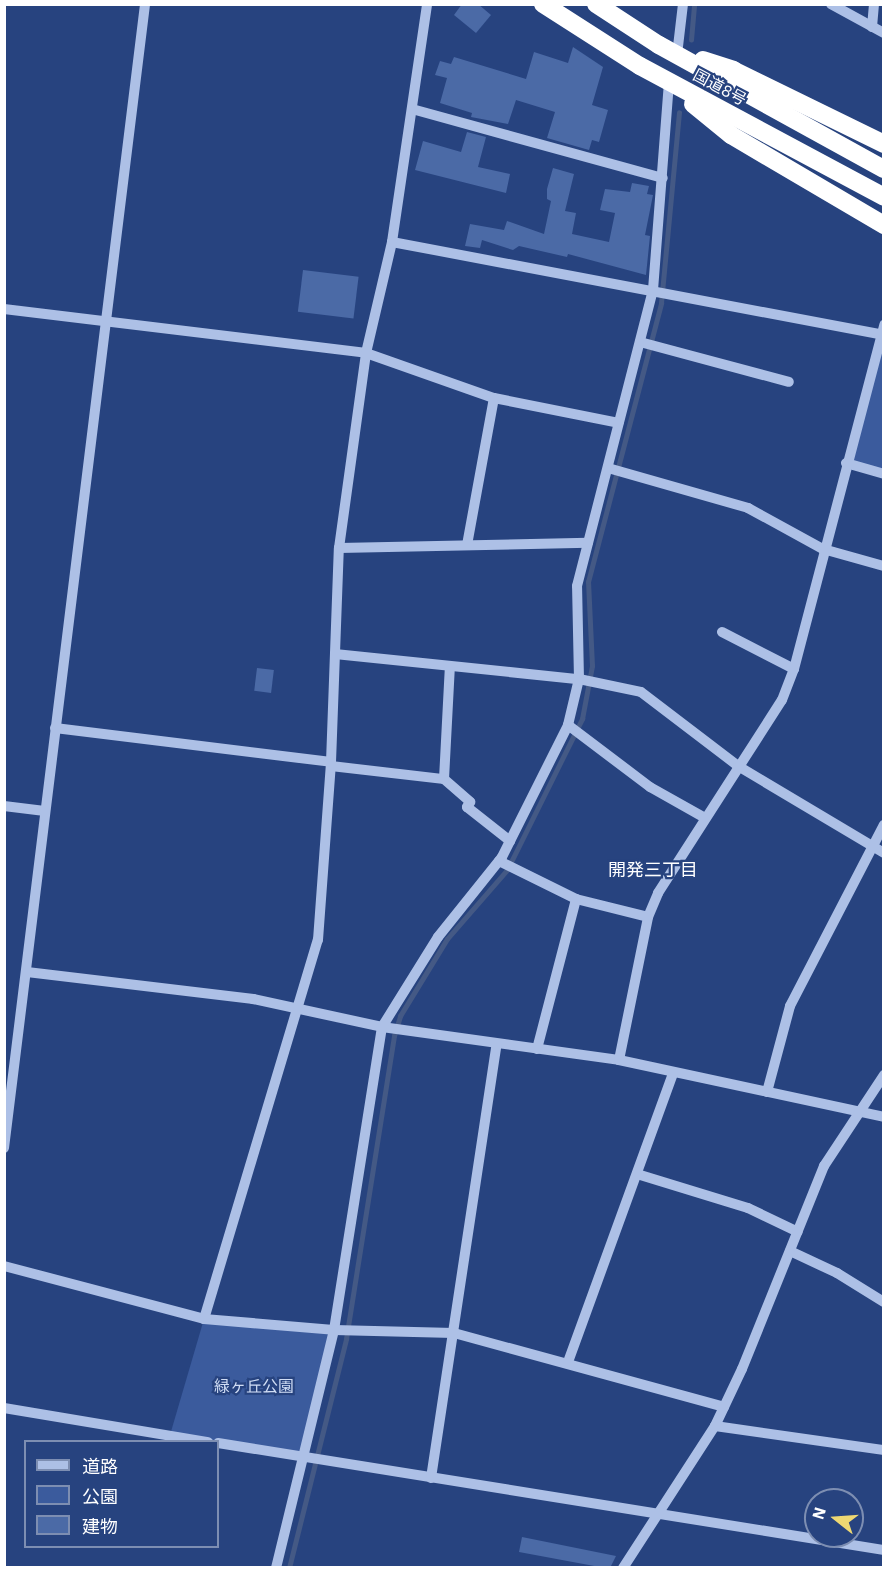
<!DOCTYPE html>
<html>
<head>
<meta charset="utf-8">
<style>
  body { margin:0 }
  #map { position:relative; width:888px; height:1572px; overflow:hidden; background:#27437f; font-family:"IBM Plex Sans","Noto Sans JP",sans-serif }
  div>[style] { position:absolute }
  .green>* { inset:0; background:#3b5b9d }
  .stream>* { height:4.5px; margin:-2.25px; padding:0 2.25px; transform-origin:2.25px; border-radius:2.25px; background:#445985 }
  .building>* { inset:0; background:#4b6aa6; transform-origin:0 0 }
  .minor>* { height:10px; margin:-5px; padding:0 5px; transform-origin:5px; border-radius:5px; background:#adc0e6 }
  .highway>* { height:18px; margin:-9px; padding:0 9px; transform-origin:9px; border-radius:9px; background:#fff }
  span { translate:-50% -50%; white-space:nowrap; text-align:center; line-height:1.15; -webkit-text-stroke:4.5px #27437f; paint-order:stroke }
  .street-label { font-size:16px; color:#fff }
  .park-label { font-size:16px; color:#d0ddf5 }
  .neighbourhood-label { font-size:18px; color:#fff }
  .frame { position:absolute; inset:0; border:6px solid #fff; pointer-events:none }
  .legend { position:absolute; left:24px; top:1440px; width:195px; height:108px; box-sizing:border-box; background:#27437f; border:2px solid #7d8eb2; margin:0; padding:8px 10px; list-style:none; font-size:18px; color:#fff }
  .legend li { display:flex; align-items:center; gap:12px; height:30px }
  .legend b { width:30px; border:2px solid #7d8eb2 }
  .north { position:absolute; left:804px; top:1488px; width:60px; height:60px; box-sizing:border-box; background:#27437f; border:2px solid #7d8eb2; border-radius:50%; rotate:287deg; font-size:16px; font-weight:700; line-height:24px; text-align:center; color:#fff }
  .north::after { content:''; display:block; margin:auto; width:21px; height:27px; background:#eed873; clip-path:polygon(50% 0,100% 100%,50% 72%,0 100%) }
</style>
</head>
<body>
<div id="map">
  <div class="green">
    <i style="clip-path:polygon(884px 341px,883px 471px,847px 460px)"></i>
    <i style="clip-path:polygon(204px 1319px,334px 1330px,303px 1457px,170px 1435px)"></i>
  </div>
  <div class="stream">
    <i style="left:691px;top:40px;width:36px;rotate:-85deg"></i>
    <i style="left:289px;top:1568px;width:236px;rotate:-76deg"></i>
    <i style="left:346px;top:1339px;width:307px;rotate:-81deg"></i>
    <i style="left:394px;top:1036px;width:21px;rotate:-73deg"></i>
    <i style="left:400px;top:1016px;width:90px;rotate:-58.6deg"></i>
    <i style="left:447px;top:939px;width:91px;rotate:-49deg"></i>
    <i style="left:507px;top:870px;width:169px;rotate:-63.6deg"></i>
    <i style="left:582px;top:719px;width:54px;rotate:-79.3deg"></i>
    <i style="left:592px;top:666px;width:84px;rotate:-92.7deg"></i>
    <i style="left:588px;top:582px;width:288px;rotate:-75.3deg"></i>
    <i style="left:661px;top:303px;width:191px;rotate:-84.6deg"></i>
  </div>
  <div class="building">
    <i style="clip-path:polygon(462px 4px,478px 4px,491px 15px,476px 33px,454px 15px)"></i>
    <i style="clip-path:polygon(573px 47px,603px 67px,592px 105px,608px 110px,599px 142px,592px 140px,589px 150px,547px 138px,555px 112px,516px 100px,508px 124px,471px 117px,472px 113px,440px 103px,447px 78px,435px 75px,440px 61px,451px 64px,454px 57px,526px 79px,534px 52px,568px 63px)"></i>
    <i style="clip-path:polygon(467px 132px,486px 137px,478px 167px,510px 174px,506px 193px,415px 170px,423px 141px,461px 152px)"></i>
    <i style="clip-path:polygon(553px 168px,574px 174px,565px 211px,576px 213px,572px 234px,609px 242px,615px 213px,600px 210px,605px 189px,630px 192px,632px 183px,649px 186px,647px 194px,653px 195px,645px 235px,650px 236px,646px 275px,568px 254px,567px 257px,519px 246px,513px 250px,482px 240px,480px 248px,465px 246px,470px 224px,504px 230px,507px 221px,544px 234px,551px 201px,547px 199px,547px 189px)"></i>
    <i style="left:303px;top:270px;width:56px;height:42px;rotate:7deg"></i>
    <i style="left:257px;top:668px;width:17px;height:23px;rotate:7deg"></i>
    <i style="clip-path:polygon(522px 1537px,616px 1556px,610px 1568px,605px 1568px,519px 1552px)"></i>
  </div>
  <div class="minor">
    <i style="left:831px;top:4px;width:60px;rotate:28.7deg"></i>
    <i style="left:872px;top:27px;width:23px;rotate:-85deg"></i>
    <i style="left:677px;top:55px;width:51px;rotate:-83.3deg"></i>
    <i style="left:412px;top:109px;width:260px;rotate:15.4deg"></i>
    <i style="left:392px;top:242px;width:501px;rotate:10.7deg"></i>
    <i style="left:4px;top:309px;width:365px;rotate:6.9deg"></i>
    <i style="left:366px;top:353px;width:136px;rotate:19.4deg"></i>
    <i style="left:494px;top:398px;width:127px;rotate:11.3deg"></i>
    <i style="left:640px;top:342px;width:154px;rotate:15deg"></i>
    <i style="left:846px;top:463px;width:40px;rotate:16deg"></i>
    <i style="left:608px;top:468px;width:146px;rotate:15.9deg"></i>
    <i style="left:748px;top:508px;width:85px;rotate:28.7deg"></i>
    <i style="left:823px;top:549px;width:63px;rotate:15.6deg"></i>
    <i style="left:467px;top:545px;width:149px;rotate:-79.6deg"></i>
    <i style="left:339px;top:548px;width:249px;rotate:-1.2deg"></i>
    <i style="left:722px;top:632px;width:81px;rotate:27.2deg"></i>
    <i style="left:335px;top:654px;width:245px;rotate:5.9deg"></i>
    <i style="left:579px;top:679px;width:63px;rotate:11.8deg"></i>
    <i style="left:641px;top:692px;width:122px;rotate:37.3deg"></i>
    <i style="left:738px;top:766px;width:170px;rotate:30.8deg"></i>
    <i style="left:568px;top:725px;width:103px;rotate:37.1deg"></i>
    <i style="left:650px;top:787px;width:63px;rotate:29.4deg"></i>
    <i style="left:55px;top:728px;width:278px;rotate:7deg"></i>
    <i style="left:331px;top:766px;width:114px;rotate:6.6deg"></i>
    <i style="left:444px;top:779px;width:35px;rotate:41deg"></i>
    <i style="left:470px;top:802px;width:6px;rotate:121deg"></i>
    <i style="left:467px;top:807px;width:55px;rotate:38.3deg"></i>
    <i style="left:444px;top:779px;width:113px;rotate:-87deg"></i>
    <i style="left:4px;top:806px;width:41px;rotate:7deg"></i>
    <i style="left:499px;top:861px;width:86px;rotate:26.3deg"></i>
    <i style="left:576px;top:899px;width:74px;rotate:14deg"></i>
    <i style="left:27px;top:972px;width:228px;rotate:6.8deg"></i>
    <i style="left:253px;top:999px;width:132px;rotate:12.2deg"></i>
    <i style="left:382px;top:1027px;width:239px;rotate:7.9deg"></i>
    <i style="left:619px;top:1060px;width:271px;rotate:12.1deg"></i>
    <i style="left:537px;top:1049px;width:155px;rotate:-75.4deg"></i>
    <i style="left:619px;top:1060px;width:146px;rotate:-78.5deg"></i>
    <i style="left:648px;top:917px;width:26px;rotate:-67deg"></i>
    <i style="left:658px;top:893px;width:229px;rotate:-57.3deg"></i>
    <i style="left:782px;top:700px;width:33px;rotate:-69deg"></i>
    <i style="left:794px;top:669px;width:356px;rotate:-75.3deg"></i>
    <i style="left:767px;top:1092px;width:89px;rotate:-75deg"></i>
    <i style="left:790px;top:1006px;width:204px;rotate:-62.6deg"></i>
    <i style="left:4px;top:1148px;width:1153px;rotate:-82.97deg"></i>
    <i style="left:637px;top:1174px;width:116px;rotate:17deg"></i>
    <i style="left:748px;top:1208px;width:55px;rotate:25.6deg"></i>
    <i style="left:790px;top:1251px;width:52px;rotate:25.1deg"></i>
    <i style="left:837px;top:1273px;width:55px;rotate:31.7deg"></i>
    <i style="left:4px;top:1266px;width:207px;rotate:14.8deg"></i>
    <i style="left:204px;top:1319px;width:130px;rotate:4.8deg"></i>
    <i style="left:334px;top:1330px;width:120px;rotate:1.4deg"></i>
    <i style="left:454px;top:1333px;width:280px;rotate:15.3deg"></i>
    <i style="left:204px;top:1319px;width:396px;rotate:-73.3deg"></i>
    <i style="left:318px;top:940px;width:178px;rotate:-85.8deg"></i>
    <i style="left:331px;top:762px;width:214px;rotate:-87.9deg"></i>
    <i style="left:339px;top:548px;width:197px;rotate:-82.1deg"></i>
    <i style="left:366px;top:353px;width:114px;rotate:-76.8deg"></i>
    <i style="left:392px;top:242px;width:241px;rotate:-81.6deg"></i>
    <i style="left:568px;top:1362px;width:307px;rotate:-70deg"></i>
    <i style="left:4px;top:1408px;width:207px;rotate:9.5deg"></i>
    <i style="left:715px;top:1426px;width:171px;rotate:8.1deg"></i>
    <i style="left:218px;top:1443px;width:675px;rotate:9.13deg"></i>
    <i style="left:431px;top:1478px;width:439px;rotate:-81.4deg"></i>
    <i style="left:276px;top:1568px;width:245px;rotate:-76.3deg"></i>
    <i style="left:334px;top:1330px;width:307px;rotate:-81deg"></i>
    <i style="left:382px;top:1027px;width:106px;rotate:-58.1deg"></i>
    <i style="left:438px;top:937px;width:102px;rotate:-51.3deg"></i>
    <i style="left:502px;top:857px;width:148px;rotate:-63.4deg"></i>
    <i style="left:568px;top:725px;width:47px;rotate:-76.6deg"></i>
    <i style="left:579px;top:679px;width:93px;rotate:-91.2deg"></i>
    <i style="left:577px;top:586px;width:306px;rotate:-75.6deg"></i>
    <i style="left:653px;top:290px;width:209px;rotate:-85.6deg"></i>
    <i style="left:623px;top:1568px;width:169px;rotate:-57.1deg"></i>
    <i style="left:715px;top:1426px;width:63px;rotate:-64.7deg"></i>
    <i style="left:742px;top:1369px;width:219px;rotate:-68deg"></i>
    <i style="left:824px;top:1166px;width:109px;rotate:-56.6deg"></i>
  </div>
  <div class="highway">
    <i style="left:543px;top:4px;width:115px;rotate:32.6deg"></i>
    <i style="left:640px;top:66px;width:277px;rotate:28.2deg"></i>
    <i style="left:596px;top:4px;width:75px;rotate:33.1deg"></i>
    <i style="left:659px;top:45px;width:257px;rotate:28.9deg"></i>
    <i style="left:703px;top:60px;width:32px;rotate:18deg"></i>
    <i style="left:733px;top:70px;width:168px;rotate:26.1deg"></i>
    <i style="left:693px;top:104px;width:49px;rotate:39.2deg"></i>
    <i style="left:731px;top:135px;width:178px;rotate:30.5deg"></i>
  </div>
  <div class="street-label">
    <span style="left:720px;top:87px;rotate:28deg">国道8号</span>
  </div>
  <div class="park-label">
    <span style="left:254px;top:1386px">緑ヶ丘公園</span>
  </div>
  <div class="neighbourhood-label">
    <span style="left:653px;top:870px">開発三丁目</span>
  </div>
  <div class="frame"></div>
  <ul class="legend">
  <li><b style="height:8px;background:#adc0e6"></b>道路</li>
  <li><b style="height:16px;background:#3b5b9d"></b>公園</li>
  <li><b style="height:16px;background:#4b6aa6"></b>建物</li>
  </ul>
  <div class="north">N</div>
</div>
</body>
</html>
